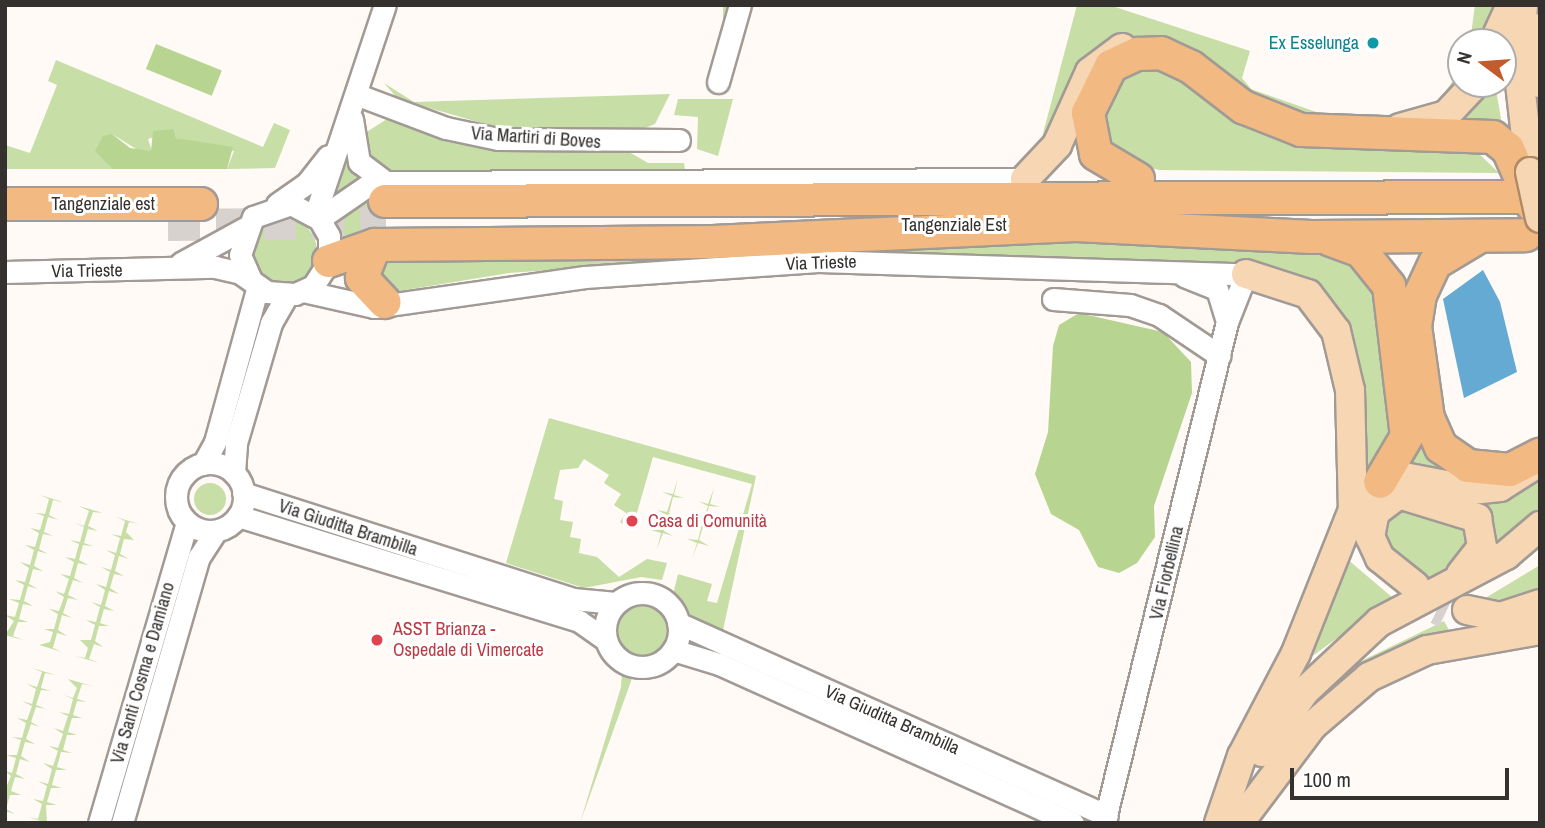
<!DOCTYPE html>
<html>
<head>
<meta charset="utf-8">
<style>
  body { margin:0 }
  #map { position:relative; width:1545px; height:828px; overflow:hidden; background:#fffaf6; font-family:"Archivo Narrow",sans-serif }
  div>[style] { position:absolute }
  .green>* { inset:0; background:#c7dea7; transform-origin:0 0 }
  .round { border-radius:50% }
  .forest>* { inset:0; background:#b8d491; transform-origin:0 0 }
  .water>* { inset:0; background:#64aad3 }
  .major-tunnel>* { height:28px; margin-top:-14px; transform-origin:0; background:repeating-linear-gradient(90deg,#d7d2ce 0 28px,transparent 0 42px) }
  .highway-tunnel>* { height:32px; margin-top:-16px; transform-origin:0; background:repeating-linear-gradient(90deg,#d7d2ce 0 32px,transparent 0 48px) }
  .roads { filter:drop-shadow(2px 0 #a29a95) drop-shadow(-2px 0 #a29a95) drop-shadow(0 2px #a29a95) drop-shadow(0 -2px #a29a95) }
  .minor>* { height:21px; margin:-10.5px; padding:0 10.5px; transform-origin:10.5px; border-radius:10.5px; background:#fff }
  .minor>.ring { margin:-10.5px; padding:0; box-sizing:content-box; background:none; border:21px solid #fff; border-radius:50% }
  .major>* { height:28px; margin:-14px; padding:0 14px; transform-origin:14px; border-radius:14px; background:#f7d6b4 }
  .highway>* { height:32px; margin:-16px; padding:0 16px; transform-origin:16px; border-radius:16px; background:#f2ba82 }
  .bridges { filter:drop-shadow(2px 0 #b08a65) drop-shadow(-2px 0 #b08a65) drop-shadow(0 2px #b08a65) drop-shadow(0 -2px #b08a65) }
  .major-bridge>* { height:28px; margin:-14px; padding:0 14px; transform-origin:14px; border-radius:14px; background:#f7d6b4 }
  .dots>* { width:19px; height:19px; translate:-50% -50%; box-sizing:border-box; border:4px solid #fff; border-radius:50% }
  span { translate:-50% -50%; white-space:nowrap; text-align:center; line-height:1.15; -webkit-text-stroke:6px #fff; paint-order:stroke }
  .culture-label { font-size:18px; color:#0d838f }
  .right { translate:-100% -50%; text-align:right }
  .street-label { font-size:18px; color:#35312f }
  .health-label { font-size:18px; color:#be3a42 }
  .left { translate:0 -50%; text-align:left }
  .frame { position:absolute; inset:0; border:7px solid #35312f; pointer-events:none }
  .north { position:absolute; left:1447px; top:28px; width:70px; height:70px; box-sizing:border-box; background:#fff; border:2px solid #aeadac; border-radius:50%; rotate:286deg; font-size:19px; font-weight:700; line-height:28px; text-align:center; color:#35312f }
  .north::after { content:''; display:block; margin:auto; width:24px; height:32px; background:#c25c2c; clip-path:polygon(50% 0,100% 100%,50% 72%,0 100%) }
  .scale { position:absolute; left:1290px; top:768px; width:219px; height:32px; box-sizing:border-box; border:4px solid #35312f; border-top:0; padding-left:9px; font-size:21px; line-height:24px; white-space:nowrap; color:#35312f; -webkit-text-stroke:5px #fff; paint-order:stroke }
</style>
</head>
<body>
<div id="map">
  <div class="green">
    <i style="left:723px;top:5px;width:5px;height:77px"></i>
    <i style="clip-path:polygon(1077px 5px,1109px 5px,1250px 51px,1242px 78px,1251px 89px,1322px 114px,1403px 115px,1439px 100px,1461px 70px,1461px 84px,1431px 115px,1327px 121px,1255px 100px,1179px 41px,1140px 36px,1120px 41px,1036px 160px)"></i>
    <i style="clip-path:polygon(1475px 5px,1501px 5px,1485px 42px,1470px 42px)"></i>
    <i style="clip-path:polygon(56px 60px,263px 147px,274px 123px,290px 130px,275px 168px,227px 169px,234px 151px,176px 138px,174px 129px,148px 139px,152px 151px,141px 152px,112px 134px,96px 151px,112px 169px,5px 169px,5px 145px,30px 153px,57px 85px,48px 81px)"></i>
    <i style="clip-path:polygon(1165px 62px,1221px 103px,1495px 149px,1502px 172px,1487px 153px,1477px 152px,1499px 173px,1159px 170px,1112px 158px,1096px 105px,1113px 72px)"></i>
    <i style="clip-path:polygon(384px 83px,414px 102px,670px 94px,655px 124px,633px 133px,513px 132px,398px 99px)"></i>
    <i style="clip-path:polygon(1482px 84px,1495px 84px,1503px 130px,1445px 125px)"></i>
    <i style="clip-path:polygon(678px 99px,733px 99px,718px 156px,697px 149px,698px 117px,674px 115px)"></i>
    <i style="clip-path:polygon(387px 119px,477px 148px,624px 149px,648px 163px,684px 163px,685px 169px,381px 171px,365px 160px,365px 133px)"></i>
    <i style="clip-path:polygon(347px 153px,365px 177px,326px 200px,346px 159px)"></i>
    <i style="clip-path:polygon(380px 189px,380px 233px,339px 243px,330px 220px)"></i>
    <i class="round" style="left:251px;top:218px;width:66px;height:66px"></i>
    <i style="clip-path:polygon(1139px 241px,1335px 249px,1378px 281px,1400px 425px,1362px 483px,1349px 342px,1249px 264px,808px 251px,509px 273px,393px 292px,367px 265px,371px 259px)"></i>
    <i style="clip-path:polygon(549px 418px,756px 476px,722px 635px,685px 615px,673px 595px,678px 574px,712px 584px,707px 601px,717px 603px,752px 484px,653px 457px,632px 530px,620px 522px,626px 513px,614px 505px,621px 494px,604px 483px,609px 475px,584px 459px,578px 468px,560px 470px,554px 499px,563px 501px,560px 520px,573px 522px,570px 537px,581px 539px,579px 553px,597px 557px,619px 577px,647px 559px,667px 563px,662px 580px,641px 577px,584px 588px,506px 563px)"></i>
    <i style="clip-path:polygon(1415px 428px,1460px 473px,1396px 469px)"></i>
    <i style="clip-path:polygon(1540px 475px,1540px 508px,1495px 552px,1467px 499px)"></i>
    <i style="clip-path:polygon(678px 478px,674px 495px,684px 498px,673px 497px,669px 513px,678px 518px,668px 515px,664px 531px,673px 536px,663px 533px,657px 549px,661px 533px,651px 530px,662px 530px,667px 515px,657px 510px,667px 512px,672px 496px,662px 492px,673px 494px)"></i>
    <i class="round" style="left:194px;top:483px;width:32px;height:32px"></i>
    <i style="clip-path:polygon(714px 488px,710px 504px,720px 507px,709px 506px,705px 522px,714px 527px,704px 524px,699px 540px,709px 546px,698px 543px,692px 559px,697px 543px,687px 539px,698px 540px,702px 524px,693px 519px,703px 522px,708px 506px,698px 501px,708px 504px)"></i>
    <i style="clip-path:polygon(40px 495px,63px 502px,53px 500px,49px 515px,58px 520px,48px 517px,44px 532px,53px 536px,43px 534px,39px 549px,48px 554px,38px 551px,34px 566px,43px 571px,33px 569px,29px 584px,38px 589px,28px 586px,24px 601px,33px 606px,23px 604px,19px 619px,28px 622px,18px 622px,13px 636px,23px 640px,5px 635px,14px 621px,5px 615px,15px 617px,19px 603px,9px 599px,20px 600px,24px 585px,15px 580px,25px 582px,29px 568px,20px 562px,30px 565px,34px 550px,25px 545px,35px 547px,39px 533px,30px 528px,40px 530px,44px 516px,35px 513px,45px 514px,49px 499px)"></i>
    <i style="clip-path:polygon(1399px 503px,1448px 510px,1473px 536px,1451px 570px,1426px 583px,1392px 560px,1378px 526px)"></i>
    <i style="clip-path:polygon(79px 506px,103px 513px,93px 512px,88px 526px,98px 531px,88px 529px,84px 543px,93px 546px,83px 545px,79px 560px,88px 565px,78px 563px,74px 578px,83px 583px,73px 580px,68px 595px,78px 600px,68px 598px,63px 613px,72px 618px,62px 615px,58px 630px,67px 636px,57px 633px,53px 648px,62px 652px,39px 645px,50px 642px,53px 632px,44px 629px,54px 629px,58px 614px,49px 609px,59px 611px,64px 597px,55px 591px,64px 594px,69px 579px,60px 574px,70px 576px,74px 562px,65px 557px,75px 559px,79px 544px,70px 540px,80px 542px,84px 527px,75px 523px,84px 526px,89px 511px)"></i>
    <i style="clip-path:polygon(116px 517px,139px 524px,129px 522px,126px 532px,134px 540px,124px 539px,120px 554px,129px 559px,119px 556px,115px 571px,124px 576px,114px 574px,110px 588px,119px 594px,109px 591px,105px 606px,114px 611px,104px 609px,100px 623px,109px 626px,99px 626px,95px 641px,103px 647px,94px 644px,89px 659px,99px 663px,75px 656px,85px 658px,88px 648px,80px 640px,91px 640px,95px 625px,86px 620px,96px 622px,100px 607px,91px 602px,101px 605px,105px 590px,96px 584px,106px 587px,110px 572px,101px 567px,111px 570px,115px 555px,106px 550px,116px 553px,120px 538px,111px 534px,121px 536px,125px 521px)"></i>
    <i style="clip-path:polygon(1346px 558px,1393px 598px,1311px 657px,1270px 713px)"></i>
    <i style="clip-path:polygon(1540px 565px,1540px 595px,1516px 608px,1477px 603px)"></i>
    <i class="round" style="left:616px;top:604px;width:52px;height:52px"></i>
    <i style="clip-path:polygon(1444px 621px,1449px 630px,1442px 639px,1263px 766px,1313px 699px,1351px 666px)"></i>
    <i style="clip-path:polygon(32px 668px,56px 675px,45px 673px,41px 688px,51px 691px,41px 690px,36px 705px,46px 709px,36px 707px,31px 722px,40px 727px,31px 724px,26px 739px,35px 744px,25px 742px,21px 756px,30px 762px,20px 759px,16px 774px,25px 779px,15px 777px,11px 791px,21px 795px,10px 795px,6px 809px,15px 814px,5px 811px,5px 790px,11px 776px,5px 771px,12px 773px,16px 758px,6px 755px,17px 755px,21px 740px,12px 737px,22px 738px,26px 723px,17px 718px,27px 720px,32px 706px,22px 701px,32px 704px,36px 689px,27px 684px,37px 687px,42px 672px)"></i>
    <i style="clip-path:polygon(622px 670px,634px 673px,580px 823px,621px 687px)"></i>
    <i style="clip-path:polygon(68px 679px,92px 686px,82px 684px,77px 699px,87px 702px,77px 701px,73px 715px,82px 718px,72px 718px,68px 732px,77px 735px,67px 735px,63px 750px,72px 753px,61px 752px,57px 767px,67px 770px,56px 770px,52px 785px,62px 788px,51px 788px,47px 802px,57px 805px,46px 805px,47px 823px,28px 817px,38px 819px,42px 804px,33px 799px,43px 801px,47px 786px,38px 781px,48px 784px,52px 769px,43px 763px,53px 766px,58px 751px,49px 746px,58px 748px,63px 734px,54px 728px,63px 731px,68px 716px,59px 712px,69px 714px,73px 699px,64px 695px,73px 698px,77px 688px)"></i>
  </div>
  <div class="forest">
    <i style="left:156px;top:44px;width:71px;height:27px;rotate:22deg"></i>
    <i style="clip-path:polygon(174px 129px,176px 138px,233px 147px,227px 169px,112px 169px,95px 151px,103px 136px,112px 134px,130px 148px,151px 151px,153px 131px)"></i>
    <i style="clip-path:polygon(1079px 313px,1163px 332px,1191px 362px,1192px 393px,1154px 506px,1155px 537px,1137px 563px,1119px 573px,1098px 567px,1079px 530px,1051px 514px,1035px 474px,1048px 432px,1053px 346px,1059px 325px)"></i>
  </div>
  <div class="water">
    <i style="clip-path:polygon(1483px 270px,1500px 302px,1517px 372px,1464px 398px,1443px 299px)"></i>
  </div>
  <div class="major-tunnel">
    <i style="left:1399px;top:592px;width:51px;rotate:25.6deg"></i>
  </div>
  <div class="highway-tunnel">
    <i style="left:168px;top:225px;width:218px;rotate:-0.5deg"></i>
  </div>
  <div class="roads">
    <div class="minor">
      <i style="left:718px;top:82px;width:80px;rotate:-74.1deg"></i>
      <i style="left:358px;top:95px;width:94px;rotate:20.6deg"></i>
      <i style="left:446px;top:128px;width:53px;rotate:11.9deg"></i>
      <i style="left:498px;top:139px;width:181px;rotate:0.3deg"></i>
      <i style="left:352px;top:119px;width:44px;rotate:80.8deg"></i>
      <i style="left:359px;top:162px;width:34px;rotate:37deg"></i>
      <i style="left:277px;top:204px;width:37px;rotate:-35deg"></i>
      <i style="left:307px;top:183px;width:34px;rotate:-52deg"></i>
      <i style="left:315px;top:215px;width:221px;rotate:-71.6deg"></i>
      <i style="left:319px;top:219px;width:58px;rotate:-34.5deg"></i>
      <i style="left:367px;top:186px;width:19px;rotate:-12deg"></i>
      <i style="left:386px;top:182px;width:639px;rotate:-0.27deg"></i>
      <i style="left:181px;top:263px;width:73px;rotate:-28.7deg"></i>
      <i style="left:5px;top:272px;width:210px;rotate:-1.4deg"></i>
      <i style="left:215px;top:267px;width:26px;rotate:13deg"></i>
      <i style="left:240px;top:273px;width:33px;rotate:35deg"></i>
      <i style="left:267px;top:292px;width:28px;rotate:4deg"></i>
      <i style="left:295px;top:294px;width:20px;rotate:-24deg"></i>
      <i style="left:313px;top:286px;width:30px;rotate:-57deg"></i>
      <i style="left:329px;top:261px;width:25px;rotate:-90deg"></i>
      <i style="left:329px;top:236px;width:20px;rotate:-120deg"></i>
      <i style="left:319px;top:219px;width:32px;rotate:-152deg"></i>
      <i style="left:291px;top:204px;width:40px;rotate:161.1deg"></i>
      <i style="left:253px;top:217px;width:40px;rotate:108.9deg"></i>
      <i style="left:240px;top:255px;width:27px;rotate:66deg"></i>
      <i style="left:1184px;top:276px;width:35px;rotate:22deg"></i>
      <i style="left:1217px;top:289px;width:34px;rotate:73deg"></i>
      <i style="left:303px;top:291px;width:73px;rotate:12.7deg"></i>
      <i style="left:374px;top:307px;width:213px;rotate:-8.1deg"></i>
      <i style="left:585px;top:277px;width:237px;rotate:-3.9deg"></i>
      <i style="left:821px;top:261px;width:425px;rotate:1.8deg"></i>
      <i style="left:1246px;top:274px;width:52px;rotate:111.6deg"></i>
      <i style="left:1227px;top:322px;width:516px;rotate:103.79deg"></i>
      <i style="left:1053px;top:299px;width:77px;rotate:4.5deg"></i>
      <i style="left:1130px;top:305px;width:31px;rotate:19deg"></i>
      <i style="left:1159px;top:315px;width:73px;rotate:33.9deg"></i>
      <i class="ring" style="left:176px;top:463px;width:47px;height:47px"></i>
      <i style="left:203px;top:464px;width:25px;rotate:-61deg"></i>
      <i style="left:215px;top:442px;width:162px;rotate:-74.6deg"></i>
      <i style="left:234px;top:473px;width:30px;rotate:-86deg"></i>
      <i style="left:236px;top:443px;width:125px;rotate:-73.7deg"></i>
      <i style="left:271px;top:323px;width:32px;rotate:-60deg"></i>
      <i style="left:243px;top:493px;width:347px;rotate:17.8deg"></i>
      <i style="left:573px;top:599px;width:43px;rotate:5.3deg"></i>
      <i style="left:238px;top:516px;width:357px;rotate:17.1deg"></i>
      <i style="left:579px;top:621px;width:33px;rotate:35deg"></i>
      <i class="ring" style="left:605px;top:593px;width:53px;height:53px"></i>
      <i style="left:678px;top:623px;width:470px;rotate:24.2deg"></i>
      <i style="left:673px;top:650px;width:48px;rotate:16.9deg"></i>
      <i style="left:719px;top:664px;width:388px;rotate:24.2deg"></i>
      <i style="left:99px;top:823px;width:313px;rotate:-73.7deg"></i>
      <i style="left:122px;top:823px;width:277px;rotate:-73.9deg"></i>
      <i style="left:199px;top:557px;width:31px;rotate:-57deg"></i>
    </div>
    <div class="major">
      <i style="left:1523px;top:5px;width:70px;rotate:93.3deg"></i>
      <i style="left:1519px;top:75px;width:98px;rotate:83.5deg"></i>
      <i style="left:1540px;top:28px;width:55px;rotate:90deg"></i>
      <i style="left:1494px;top:42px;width:41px;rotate:-65.3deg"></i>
      <i style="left:1400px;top:128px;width:48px;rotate:-15.8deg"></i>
      <i style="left:1446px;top:115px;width:42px;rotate:-46.9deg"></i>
      <i style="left:1025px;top:179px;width:47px;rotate:-46.7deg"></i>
      <i style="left:1057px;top:145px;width:80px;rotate:-65.7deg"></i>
      <i style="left:1090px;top:72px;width:40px;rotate:-37deg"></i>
      <i style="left:1246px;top:274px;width:65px;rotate:17.9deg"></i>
      <i style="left:1308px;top:294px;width:46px;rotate:52.9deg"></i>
      <i style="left:1336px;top:331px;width:61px;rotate:76.7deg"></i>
      <i style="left:1350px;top:390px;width:120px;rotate:88.6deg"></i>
      <i style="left:1415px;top:586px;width:45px;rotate:-141.3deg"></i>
      <i style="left:1380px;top:558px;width:23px;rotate:-115deg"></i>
      <i style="left:1370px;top:537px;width:25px;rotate:-79deg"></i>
      <i style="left:1375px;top:512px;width:30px;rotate:-37deg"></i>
      <i style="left:1399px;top:494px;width:82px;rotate:17.1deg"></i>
      <i style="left:1477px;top:518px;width:29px;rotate:80deg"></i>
      <i style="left:1482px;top:547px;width:34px;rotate:128deg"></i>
      <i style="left:1467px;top:610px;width:34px;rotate:12deg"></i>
      <i style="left:1500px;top:617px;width:42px;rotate:-18deg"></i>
      <i style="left:1262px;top:752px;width:75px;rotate:-54.8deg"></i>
      <i style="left:1305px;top:691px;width:101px;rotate:-43deg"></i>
      <i style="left:1379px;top:622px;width:144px;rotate:-27.8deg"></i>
      <i style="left:1506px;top:555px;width:45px;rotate:-40.5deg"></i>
      <i style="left:1219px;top:823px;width:71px;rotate:-71.1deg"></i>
      <i style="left:1242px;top:756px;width:116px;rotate:-62.3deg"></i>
      <i style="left:1296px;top:653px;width:154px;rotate:-68.3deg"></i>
      <i style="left:1353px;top:510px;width:24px;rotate:-54deg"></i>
      <i style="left:1367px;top:491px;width:40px;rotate:-21deg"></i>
      <i style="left:1404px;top:477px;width:69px;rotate:10.8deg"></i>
      <i style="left:1472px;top:490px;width:28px;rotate:-6deg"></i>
      <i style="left:1500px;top:487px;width:43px;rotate:-32.6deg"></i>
      <i style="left:1239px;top:823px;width:121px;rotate:-53deg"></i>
      <i style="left:1312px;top:726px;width:75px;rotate:-40.7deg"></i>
      <i style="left:1369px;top:677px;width:64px;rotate:-25deg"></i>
      <i style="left:1427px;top:650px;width:115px;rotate:-10deg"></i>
    </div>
    <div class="highway">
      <i style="left:1138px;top:179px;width:49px;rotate:-149.2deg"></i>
      <i style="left:1096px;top:154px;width:42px;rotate:-101deg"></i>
      <i style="left:1088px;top:113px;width:52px;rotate:-63.9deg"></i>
      <i style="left:1111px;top:66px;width:29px;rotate:-25deg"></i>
      <i style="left:1137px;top:54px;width:24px;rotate:-2deg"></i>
      <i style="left:1161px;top:53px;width:33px;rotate:25deg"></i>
      <i style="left:1191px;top:67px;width:66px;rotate:37.6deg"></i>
      <i style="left:1243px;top:107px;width:62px;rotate:21.6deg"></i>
      <i style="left:1301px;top:130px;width:192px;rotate:2.1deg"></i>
      <i style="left:1493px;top:137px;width:19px;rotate:39deg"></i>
      <i style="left:1508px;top:149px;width:62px;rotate:66.3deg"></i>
      <i style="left:385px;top:201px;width:1134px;rotate:-0.2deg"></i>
      <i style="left:5px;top:204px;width:196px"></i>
      <i style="left:1480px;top:236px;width:52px;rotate:149deg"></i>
      <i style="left:1435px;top:263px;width:35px;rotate:115deg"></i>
      <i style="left:1420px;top:295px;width:31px;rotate:99deg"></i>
      <i style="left:1415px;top:326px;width:93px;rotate:82deg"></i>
      <i style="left:1428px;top:418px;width:32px;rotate:66deg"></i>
      <i style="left:1441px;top:447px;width:33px;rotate:35deg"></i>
      <i style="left:1468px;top:466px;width:42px;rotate:5.4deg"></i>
      <i style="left:1510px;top:470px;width:34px;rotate:-27deg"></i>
      <i style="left:1331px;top:240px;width:32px;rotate:20deg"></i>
      <i style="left:1361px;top:251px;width:45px;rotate:51.3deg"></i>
      <i style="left:1389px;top:286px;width:151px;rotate:83.2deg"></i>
      <i style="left:1407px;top:436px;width:53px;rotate:120.4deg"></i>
      <i style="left:375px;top:245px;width:35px;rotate:112deg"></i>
      <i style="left:362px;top:278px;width:33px;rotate:47deg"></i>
      <i style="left:329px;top:261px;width:49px;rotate:-19.2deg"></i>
      <i style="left:375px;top:245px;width:338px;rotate:-0.5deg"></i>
      <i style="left:713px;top:242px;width:363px;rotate:-2.7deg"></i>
      <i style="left:1076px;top:225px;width:236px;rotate:2.9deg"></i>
      <i style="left:1312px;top:237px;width:214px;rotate:-0.5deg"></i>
    </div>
  </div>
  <div class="bridges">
    <div class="major-bridge">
      <i style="left:1530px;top:172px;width:47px;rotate:77.7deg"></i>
    </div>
  </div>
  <div class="dots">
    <i style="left:1373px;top:43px;background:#0f9aa8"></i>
    <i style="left:632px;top:521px;background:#e0444e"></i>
    <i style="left:377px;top:640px;background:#e0444e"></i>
  </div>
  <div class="culture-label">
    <span class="right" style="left:1359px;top:43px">Ex Esselunga</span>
  </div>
  <div class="street-label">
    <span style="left:536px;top:138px;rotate:4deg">Via Martiri di Boves</span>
    <span style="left:103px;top:204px">Tangenziale est</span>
    <span style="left:954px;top:225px">Tangenziale Est</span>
    <span style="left:821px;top:263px;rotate:-2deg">Via Trieste</span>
    <span style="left:87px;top:271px;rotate:-1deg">Via Trieste</span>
    <span style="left:348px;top:528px;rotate:18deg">Via Giuditta Brambilla</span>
    <span style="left:1167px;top:573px;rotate:-77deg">Via Fiorbellina</span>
    <span style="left:143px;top:673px;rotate:-74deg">Via Santi Cosma e Damiano</span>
    <span style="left:892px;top:720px;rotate:24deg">Via Giuditta Brambilla</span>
  </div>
  <div class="health-label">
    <span class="left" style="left:648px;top:521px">Casa di Comunità</span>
    <span class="left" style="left:393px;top:640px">ASST Brianza -<br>Ospedale di Vimercate</span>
  </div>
  <div class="frame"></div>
  <div class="north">N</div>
  <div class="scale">100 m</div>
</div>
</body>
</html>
